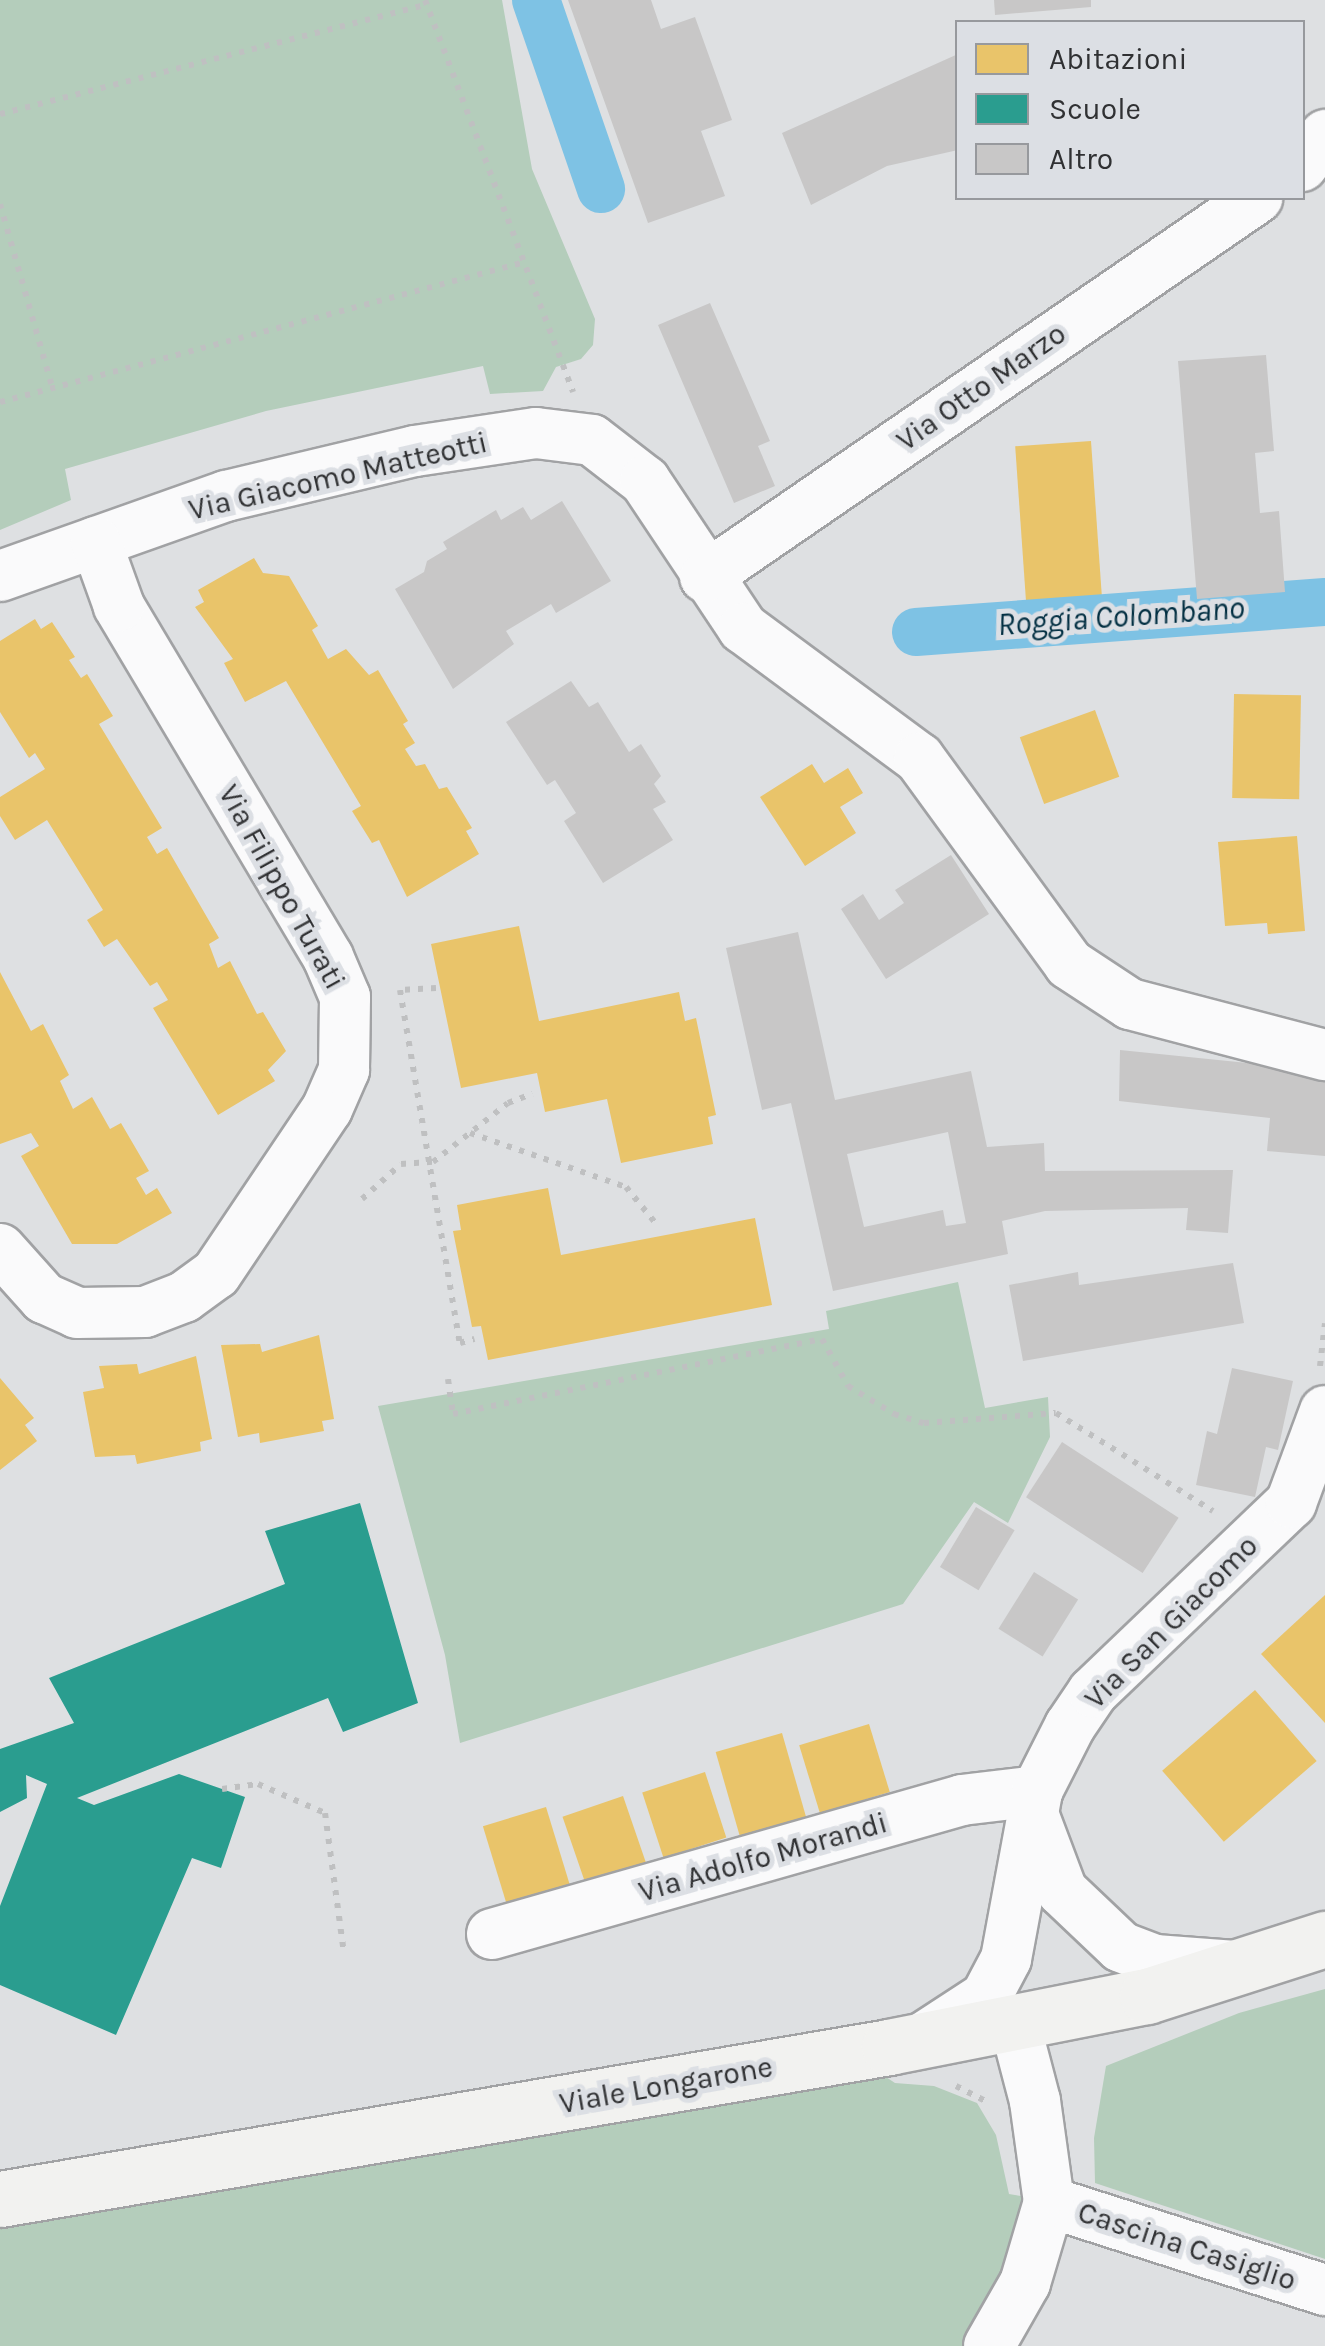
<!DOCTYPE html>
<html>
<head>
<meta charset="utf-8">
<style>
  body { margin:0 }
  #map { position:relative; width:1325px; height:2346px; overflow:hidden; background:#dee0e2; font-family:Karla,sans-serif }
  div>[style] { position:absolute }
  .green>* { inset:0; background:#b4cdbb }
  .homes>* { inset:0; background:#e9c46a; transform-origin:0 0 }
  .schools>* { inset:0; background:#2a9d8f }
  .canal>* { height:48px; margin:-24px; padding:0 24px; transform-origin:24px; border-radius:24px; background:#7ec2e4 }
  .building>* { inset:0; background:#c8c7c7; transform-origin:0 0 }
  .path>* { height:6px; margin-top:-3px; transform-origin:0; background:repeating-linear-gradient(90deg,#bfc0c1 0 5px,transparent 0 13px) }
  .roads { filter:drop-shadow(2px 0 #a1a2a4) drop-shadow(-2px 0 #a1a2a4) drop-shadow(0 2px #a1a2a4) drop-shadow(0 -2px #a1a2a4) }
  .minor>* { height:50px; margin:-25px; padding:0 25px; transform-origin:25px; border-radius:25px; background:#fafafb }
  .secondary>* { height:55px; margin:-27.5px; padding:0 27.5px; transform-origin:27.5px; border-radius:27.5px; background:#f2f2f0 }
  span { translate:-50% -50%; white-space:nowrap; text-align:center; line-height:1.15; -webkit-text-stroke:10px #dcdfe4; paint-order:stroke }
  .street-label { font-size:30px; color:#303133 }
  .water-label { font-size:32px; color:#022f42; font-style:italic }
  .legend { position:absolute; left:955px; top:20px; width:350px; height:180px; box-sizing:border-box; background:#dcdfe4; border:2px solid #97999d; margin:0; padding:12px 18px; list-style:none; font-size:30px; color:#303133 }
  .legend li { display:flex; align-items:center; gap:20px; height:50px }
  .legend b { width:50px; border:2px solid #97999d }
</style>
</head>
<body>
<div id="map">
  <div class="green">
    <i style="clip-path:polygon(0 0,502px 0,532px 169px,595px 319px,593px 345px,581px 359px,556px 367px,543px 391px,490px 394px,483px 366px,266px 411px,65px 469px,71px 500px,0 530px)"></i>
    <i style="clip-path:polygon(958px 1282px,985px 1408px,1048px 1397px,1050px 1437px,1008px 1523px,974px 1502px,903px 1604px,460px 1743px,445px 1655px,378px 1406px,829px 1329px,826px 1311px)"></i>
    <i style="clip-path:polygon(1325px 1989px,1325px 2259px,1095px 2183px,1094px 2138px,1106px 2066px,1239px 2013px)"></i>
    <i style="clip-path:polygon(880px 2073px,895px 2083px,934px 2086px,977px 2103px,996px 2135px,1009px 2194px,1027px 2197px,1017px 2242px,963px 2346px,0 2346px,0 2224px)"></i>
  </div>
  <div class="homes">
    <i style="left:1091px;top:441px;width:156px;height:76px;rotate:86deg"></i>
    <i style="clip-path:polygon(254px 558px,263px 573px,289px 576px,318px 626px,312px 630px,328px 659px,346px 649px,369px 675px,378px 670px,408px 721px,403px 724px,415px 743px,405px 749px,416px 766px,425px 764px,439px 789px,447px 787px,472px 828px,466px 831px,479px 854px,407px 897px,379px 840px,372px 843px,352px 811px,361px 806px,286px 681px,245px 702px,224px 663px,233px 659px,195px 607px,204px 602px,198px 590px)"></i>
    <i style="clip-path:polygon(35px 619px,41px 629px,52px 622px,75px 657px,69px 660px,81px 678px,87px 674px,113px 716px,99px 724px,162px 828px,147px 837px,157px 854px,167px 848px,219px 938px,209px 944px,218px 968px,230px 961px,257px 1014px,263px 1012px,286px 1051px,268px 1070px,275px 1081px,218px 1115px,153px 1008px,168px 1000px,157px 982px,150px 986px,117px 939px,104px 947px,87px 920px,103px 910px,47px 820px,15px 840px,0 816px,0 797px,45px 769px,35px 753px,29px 758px,0 712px,0 641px)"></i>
    <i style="left:1234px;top:694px;width:67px;height:104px;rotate:1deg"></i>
    <i style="left:1095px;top:710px;width:71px;height:80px;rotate:70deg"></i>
    <i style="clip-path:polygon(812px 764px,824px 783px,848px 768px,863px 793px,840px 807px,856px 833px,805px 866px,760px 797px)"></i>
    <i style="clip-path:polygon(1297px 836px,1305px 931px,1268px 934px,1267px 923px,1225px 926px,1218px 842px)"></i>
    <i style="clip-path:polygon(519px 926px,539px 1021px,679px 992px,685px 1021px,696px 1018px,716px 1115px,708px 1117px,713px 1144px,621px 1163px,607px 1099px,545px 1112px,537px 1073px,461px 1088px,431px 944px)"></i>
    <i style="clip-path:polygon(0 972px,31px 1031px,43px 1024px,69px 1075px,60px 1081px,73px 1109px,92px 1097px,110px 1129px,121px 1123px,149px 1171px,136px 1178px,146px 1195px,157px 1188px,172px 1213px,117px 1244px,72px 1244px,21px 1156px,39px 1146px,31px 1133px,0 1144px)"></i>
    <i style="clip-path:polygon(548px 1188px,561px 1255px,755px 1218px,772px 1305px,488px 1360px,481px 1326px,472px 1327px,453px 1231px,461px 1230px,457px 1205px)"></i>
    <i style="clip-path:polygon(319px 1335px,334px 1419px,322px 1421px,324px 1431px,260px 1443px,259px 1433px,238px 1437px,221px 1345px,260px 1344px,262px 1352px)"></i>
    <i style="clip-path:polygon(196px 1356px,212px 1439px,200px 1442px,201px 1451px,137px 1464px,135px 1455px,95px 1457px,83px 1392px,104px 1388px,99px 1366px,137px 1364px,139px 1374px)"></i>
    <i style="clip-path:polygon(0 1378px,34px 1418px,25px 1425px,37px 1441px,0 1470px)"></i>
    <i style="clip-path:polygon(1325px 1595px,1325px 1723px,1261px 1654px)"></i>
    <i style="left:1255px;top:1690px;width:94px;height:123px;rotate:49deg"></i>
    <i style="left:869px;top:1724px;width:71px;height:73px;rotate:73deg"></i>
    <i style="left:782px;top:1733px;width:91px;height:69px;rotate:74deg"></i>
    <i style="left:705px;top:1772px;width:69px;height:66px;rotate:72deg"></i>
    <i style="left:623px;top:1796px;width:70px;height:64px;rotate:71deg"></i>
    <i style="left:546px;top:1807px;width:84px;height:66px;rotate:73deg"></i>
  </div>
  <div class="schools">
    <i style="clip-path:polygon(360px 1503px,418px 1703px,343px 1732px,328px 1698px,77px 1798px,94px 1805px,179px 1774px,245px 1797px,221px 1868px,192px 1858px,116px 2035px,0 1985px,0 1906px,47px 1784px,26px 1775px,27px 1798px,0 1812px,0 1749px,74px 1723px,49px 1678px,285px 1584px,265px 1531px)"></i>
  </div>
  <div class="canal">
    <i style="left:536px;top:0;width:200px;rotate:71deg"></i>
    <i style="left:916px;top:632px;width:410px;rotate:-4.2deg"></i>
  </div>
  <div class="building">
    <i style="clip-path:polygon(568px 0,651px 0,661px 29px,695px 17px,732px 120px,701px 131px,725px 196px,648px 223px)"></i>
    <i style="clip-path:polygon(994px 0,1091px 0,1091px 7px,995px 15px)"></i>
    <i style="clip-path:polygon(958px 54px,958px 150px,887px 166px,811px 205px,782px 133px)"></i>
    <i style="clip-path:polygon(710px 303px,770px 441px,758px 446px,775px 486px,734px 503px,658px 325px)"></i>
    <i style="clip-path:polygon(1266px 355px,1274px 451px,1255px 453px,1260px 513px,1279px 511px,1285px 592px,1197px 599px,1178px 361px)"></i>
    <i style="clip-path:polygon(562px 501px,611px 581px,556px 613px,551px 604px,506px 631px,514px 644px,453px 689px,395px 589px,424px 572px,427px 561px,447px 549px,443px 542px,496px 510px,501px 520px,523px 507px,531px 520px)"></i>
    <i style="clip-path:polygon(571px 681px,589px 707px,598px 702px,629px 752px,641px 744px,661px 776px,654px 784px,666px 802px,653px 809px,673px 840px,603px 883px,564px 821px,576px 813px,555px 780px,547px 785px,506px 722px)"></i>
    <i style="clip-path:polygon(951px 855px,989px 914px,886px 979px,841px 909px,863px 894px,879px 920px,904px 903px,895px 890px)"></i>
    <i style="clip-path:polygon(evenodd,798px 932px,835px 1100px,971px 1071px,987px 1147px,1044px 1143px,1045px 1171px,1233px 1170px,1228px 1233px,1186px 1230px,1188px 1208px,1045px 1211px,1002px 1221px,1008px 1254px,833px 1291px,791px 1103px,762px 1110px,726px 948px,798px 932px,948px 1132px,966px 1223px,946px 1226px,943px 1210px,864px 1227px,847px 1154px,948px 1132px)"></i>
    <i style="clip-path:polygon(1120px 1050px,1325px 1071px,1325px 1156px,1267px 1151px,1270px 1118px,1119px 1101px)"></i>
    <i style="clip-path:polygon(1233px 1263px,1244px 1323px,1023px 1361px,1009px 1285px,1078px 1272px,1079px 1285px)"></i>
    <i style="clip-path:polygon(1232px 1368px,1293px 1381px,1278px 1450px,1266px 1447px,1255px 1497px,1196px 1485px,1207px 1431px,1217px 1434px)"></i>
    <i style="left:1062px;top:1442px;width:139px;height:66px;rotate:33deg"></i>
    <i style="left:976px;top:1507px;width:45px;height:70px;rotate:31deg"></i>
    <i style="left:1034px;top:1572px;width:52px;height:67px;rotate:32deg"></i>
  </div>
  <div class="path">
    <i style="left:425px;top:0;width:419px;rotate:69.3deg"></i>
    <i style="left:0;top:114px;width:442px;rotate:-14.4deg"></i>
    <i style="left:0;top:204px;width:189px;rotate:74.1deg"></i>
    <i style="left:0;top:402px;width:543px;rotate:-14.93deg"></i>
    <i style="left:436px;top:988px;width:36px;rotate:177deg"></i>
    <i style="left:400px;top:990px;width:358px;rotate:80.4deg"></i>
    <i style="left:460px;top:1343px;width:15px;rotate:-16deg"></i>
    <i style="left:470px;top:1133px;width:165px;rotate:19.1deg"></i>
    <i style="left:626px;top:1187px;width:49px;rotate:50.8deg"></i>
    <i style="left:362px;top:1199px;width:52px;rotate:-41.9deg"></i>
    <i style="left:401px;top:1164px;width:32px;rotate:-4deg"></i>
    <i style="left:433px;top:1162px;width:95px;rotate:-38.2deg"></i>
    <i style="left:508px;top:1103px;width:26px;rotate:-21deg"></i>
    <i style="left:1320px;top:1366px;width:43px;rotate:-83.4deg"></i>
    <i style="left:448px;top:1379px;width:35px;rotate:82deg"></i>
    <i style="left:453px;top:1414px;width:377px;rotate:-11.5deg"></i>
    <i style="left:822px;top:1339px;width:54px;rotate:61deg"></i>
    <i style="left:848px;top:1386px;width:54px;rotate:31.3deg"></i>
    <i style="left:894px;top:1414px;width:31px;rotate:17deg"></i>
    <i style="left:924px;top:1423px;width:132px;rotate:-4.3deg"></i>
    <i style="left:1056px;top:1413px;width:185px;rotate:32deg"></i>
    <i style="left:222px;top:1789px;width:36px;rotate:-8deg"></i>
    <i style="left:258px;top:1784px;width:73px;rotate:23.4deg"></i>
    <i style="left:325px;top:1813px;width:141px;rotate:82.3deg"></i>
    <i style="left:956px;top:2086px;width:33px;rotate:27deg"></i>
  </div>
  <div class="roads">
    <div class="minor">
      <i style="left:1302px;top:166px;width:39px;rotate:-53deg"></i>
      <i style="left:0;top:576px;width:240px;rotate:-19.5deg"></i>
      <i style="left:226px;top:496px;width:194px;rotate:-13.4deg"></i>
      <i style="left:415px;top:451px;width:122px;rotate:-8.5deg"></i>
      <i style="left:536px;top:433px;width:56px;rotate:7.1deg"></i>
      <i style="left:592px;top:440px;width:67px;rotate:37.7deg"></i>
      <i style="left:645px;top:481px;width:177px;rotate:56.3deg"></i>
      <i style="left:743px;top:628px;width:219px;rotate:36.5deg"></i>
      <i style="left:919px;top:758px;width:255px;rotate:53.9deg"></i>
      <i style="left:1069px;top:964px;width:73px;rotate:33.3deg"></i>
      <i style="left:1130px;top:1004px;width:202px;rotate:14.7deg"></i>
      <i style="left:705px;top:577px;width:670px;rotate:-34.47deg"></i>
      <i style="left:0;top:1249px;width:66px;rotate:48.1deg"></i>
      <i style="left:44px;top:1298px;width:36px;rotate:24deg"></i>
      <i style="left:77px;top:1313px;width:68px;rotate:-0.8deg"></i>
      <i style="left:145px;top:1312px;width:42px;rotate:-21deg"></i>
      <i style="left:184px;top:1297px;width:39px;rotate:-36deg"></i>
      <i style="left:216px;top:1274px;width:199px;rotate:-56.1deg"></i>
      <i style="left:327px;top:1109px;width:43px;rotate:-66.4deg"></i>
      <i style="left:344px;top:1070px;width:73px;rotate:-89.2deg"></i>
      <i style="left:345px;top:997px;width:43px;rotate:-113deg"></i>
      <i style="left:328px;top:957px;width:409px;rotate:-120.8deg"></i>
      <i style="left:119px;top:606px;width:68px;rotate:-109.8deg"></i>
      <i style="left:1035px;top:1819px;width:77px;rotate:69.4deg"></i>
      <i style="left:1062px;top:1891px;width:81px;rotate:43.5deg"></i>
      <i style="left:1121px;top:1947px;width:36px;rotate:21deg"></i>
      <i style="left:1155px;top:1960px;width:80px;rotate:4.3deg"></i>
      <i style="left:492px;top:1934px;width:489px;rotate:-15.9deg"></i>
      <i style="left:962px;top:1800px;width:76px;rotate:-6.8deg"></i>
      <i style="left:923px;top:2038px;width:75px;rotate:-33.1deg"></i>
      <i style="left:986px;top:1997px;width:43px;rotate:-62.2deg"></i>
      <i style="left:1006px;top:1959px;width:171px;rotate:-79.5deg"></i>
      <i style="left:1037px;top:1791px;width:73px;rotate:-63.1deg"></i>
      <i style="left:1070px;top:1726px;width:41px;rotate:-55.9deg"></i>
      <i style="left:1093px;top:1692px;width:274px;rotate:-43.7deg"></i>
      <i style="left:1291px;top:1503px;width:98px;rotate:-69.7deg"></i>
      <i style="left:1049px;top:2202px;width:290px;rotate:17.7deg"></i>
      <i style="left:989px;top:2346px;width:73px;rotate:-60.3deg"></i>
      <i style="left:1025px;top:2283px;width:84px;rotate:-73.5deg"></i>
      <i style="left:1049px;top:2202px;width:102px;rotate:-97.9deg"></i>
      <i style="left:1035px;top:2101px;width:83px;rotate:-104.7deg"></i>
    </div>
    <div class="secondary">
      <i style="left:0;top:2199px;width:902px;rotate:-9.7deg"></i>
      <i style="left:889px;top:2047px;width:263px;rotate:-11.2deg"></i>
      <i style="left:1147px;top:1996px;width:187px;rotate:-17.8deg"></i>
    </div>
  </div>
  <div class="street-label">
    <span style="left:981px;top:387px;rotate:-35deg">Via Otto Marzo</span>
    <span style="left:338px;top:476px;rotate:-13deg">Via Giacomo Matteotti</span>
    <span style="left:282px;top:887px;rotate:61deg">Via Filippo Turati</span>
    <span style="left:1171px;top:1622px;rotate:-45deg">Via San Giacomo</span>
    <span style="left:763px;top:1857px;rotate:-16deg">Via Adolfo Morandi</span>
    <span style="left:666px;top:2085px;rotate:-10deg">Viale Longarone</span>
    <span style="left:1187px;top:2246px;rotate:18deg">Cascina Casiglio</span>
  </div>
  <div class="water-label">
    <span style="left:1121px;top:617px;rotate:-4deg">Roggia Colombano</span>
  </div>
  <ul class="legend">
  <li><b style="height:28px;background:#e9c46a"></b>Abitazioni</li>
  <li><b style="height:28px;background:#2a9d8f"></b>Scuole</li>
  <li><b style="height:28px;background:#c8c7c7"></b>Altro</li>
  </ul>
</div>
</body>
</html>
